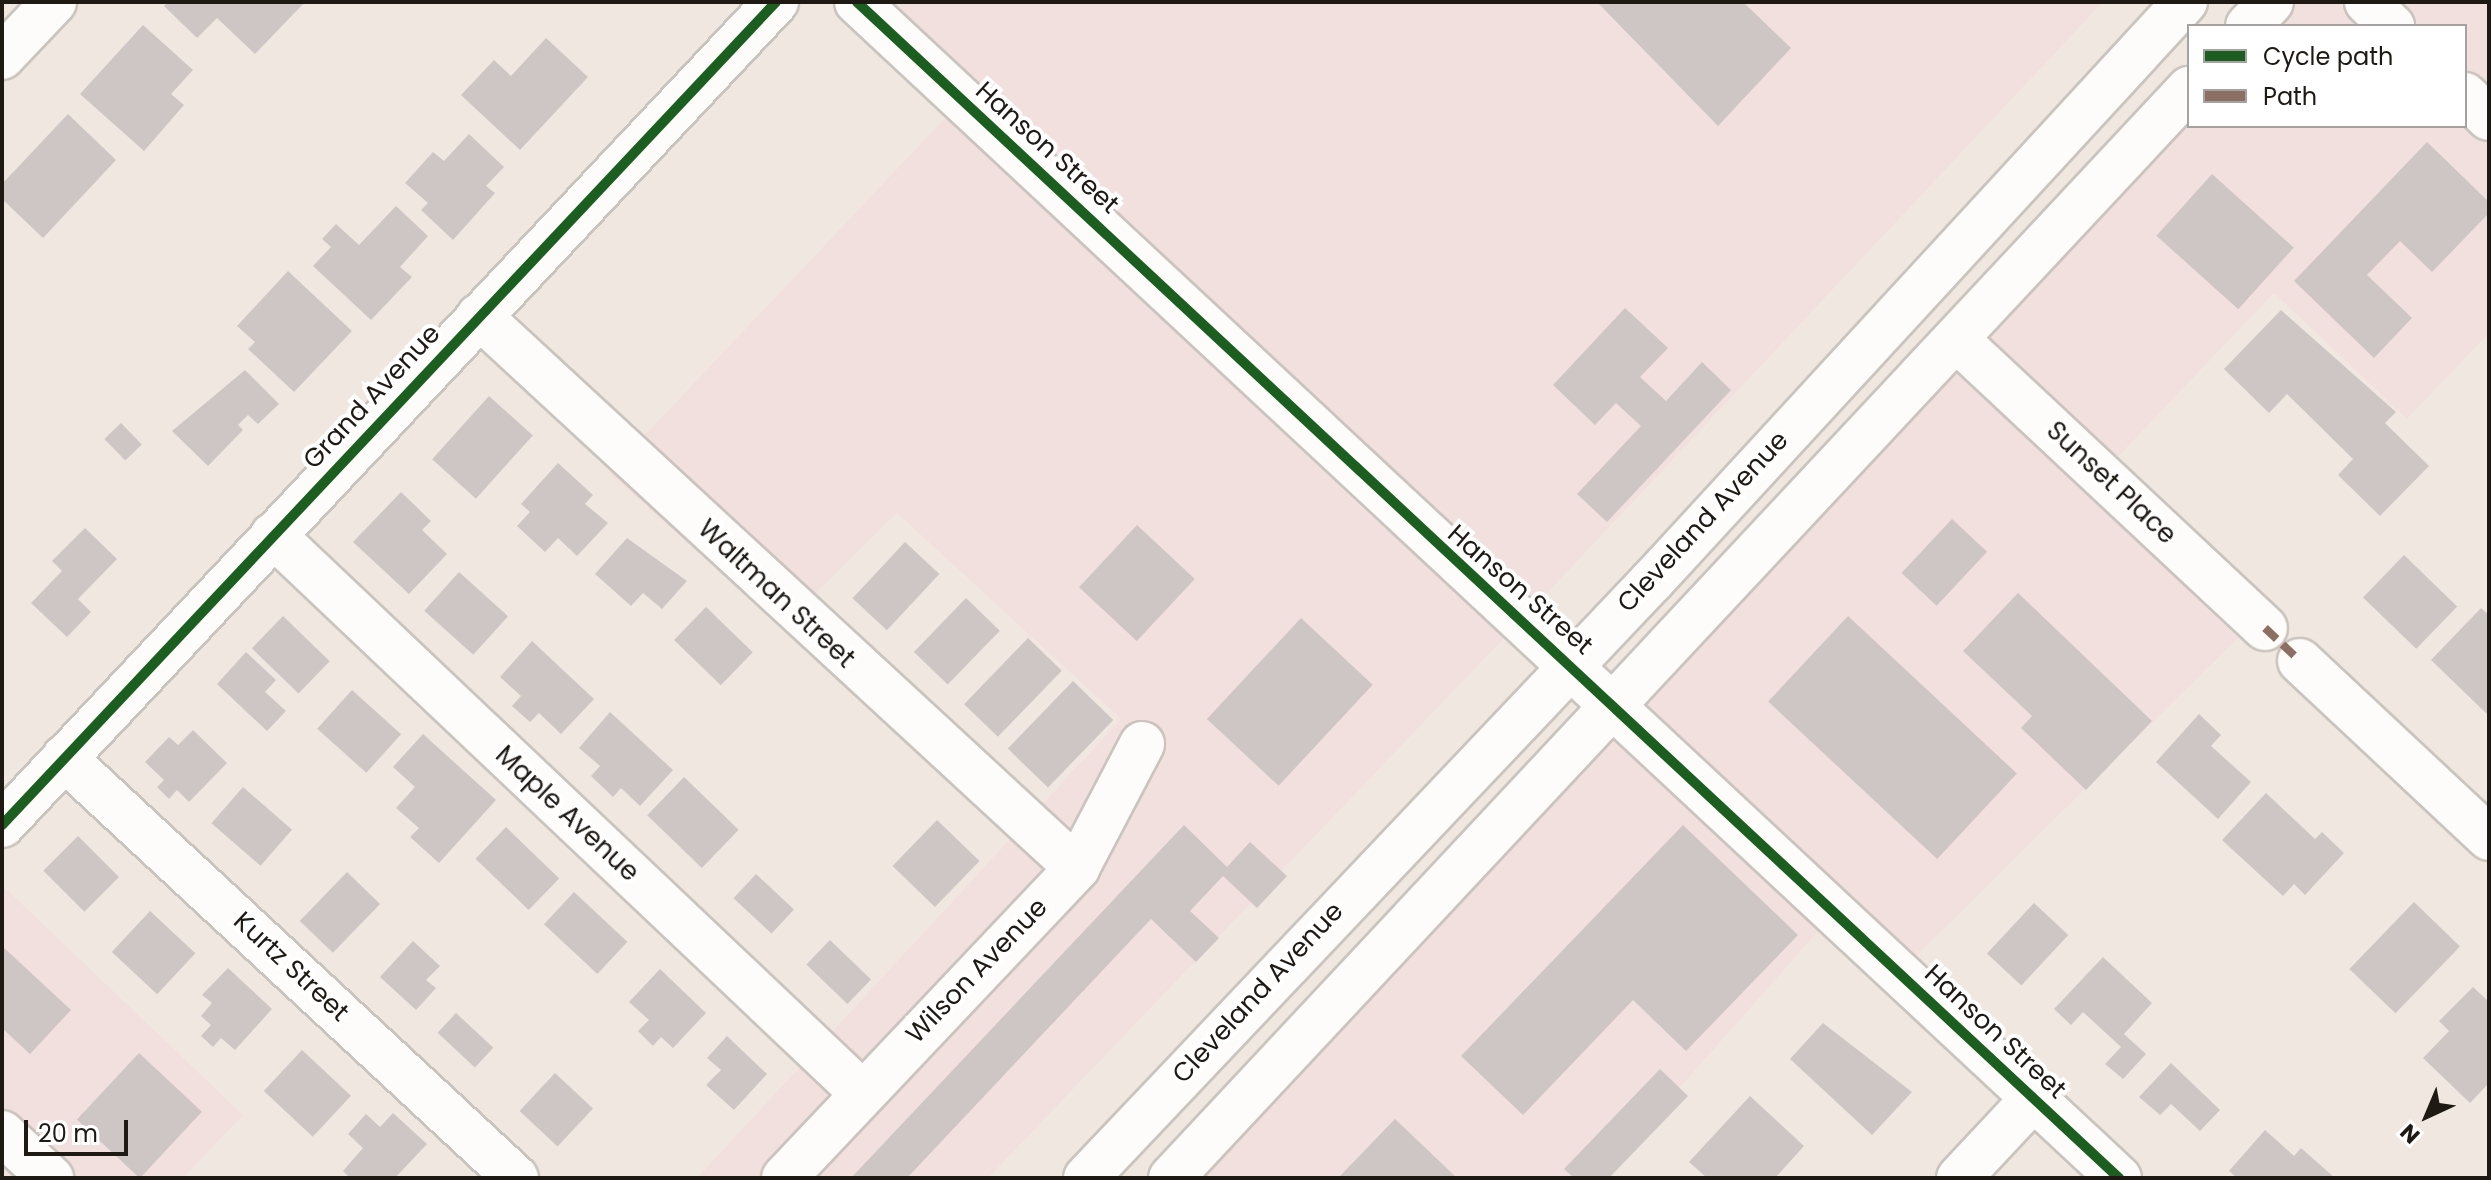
<!DOCTYPE html>
<html>
<head>
<meta charset="utf-8">
<style>
  body { margin:0 }
  #map { position:relative; width:2491px; height:1180px; overflow:hidden; background:#f0e8e0; font-family:Poppins,sans-serif }
  div>[style] { position:absolute }
  .commercial>* { inset:0; background:#f2e0de }
  .building>* { inset:0; background:#cdc6c4; transform-origin:0 0 }
  .roads { filter:drop-shadow(2px 0 #cac4be) drop-shadow(-2px 0 #cac4be) drop-shadow(0 2px #cac4be) drop-shadow(0 -2px #cac4be) }
  .minor>* { height:44px; margin:-22px; padding:0 22px; transform-origin:22px; border-radius:22px; background:#fdfcfa }
  .major>* { height:44px; margin:-22px; padding:0 22px; transform-origin:22px; border-radius:22px; background:#fdfcfa }
  .quiet>* { height:8px; margin-top:-4px; transform-origin:0; background:repeating-linear-gradient(90deg,#8d6e63 0 16px,transparent 0 24px) }
  .cycleway>* { height:10px; margin:-5px; padding:0 5px; transform-origin:5px; border-radius:5px; background:#1b5e20 }
  span { translate:-50% -50%; white-space:nowrap; text-align:center; line-height:1.15; -webkit-text-stroke:8px #fff; paint-order:stroke }
  .street-label { font-size:26px; color:#1e1913 }
  .frame { position:absolute; inset:0; border:4px solid #1e1913; pointer-events:none }
  .legend { position:absolute; left:2187px; top:24px; width:280px; height:104px; box-sizing:border-box; background:#fff; border:2px solid #a5a3a1; margin:0; padding:10px 14px; list-style:none; font-size:24px; color:#1e1913 }
  .legend li { display:flex; align-items:center; gap:16px; height:40px }
  .legend b { width:40px; border:2px solid #a5a3a1 }
  .north { position:absolute; left:2387px; top:1076px; width:80px; height:80px; -webkit-text-stroke:6px #fff; paint-order:stroke; rotate:224deg; font-size:22px; font-weight:700; line-height:32px; text-align:center; color:#1e1913 }
  .north::after { content:''; display:block; margin:auto; width:28px; height:36px; background:#1e1913; clip-path:polygon(50% 0,100% 100%,50% 72%,0 100%) }
  .scale { position:absolute; left:24px; top:1120px; width:104px; height:36px; box-sizing:border-box; border:4px solid #1e1913; border-top:0; padding-left:10px; font-size:24px; line-height:28px; white-space:nowrap; color:#1e1913; -webkit-text-stroke:6px #fff; paint-order:stroke }
</style>
</head>
<body>
<div id="map">
  <div class="commercial">
    <i style="clip-path:polygon(886px 2px,2103px 2px,1535px 606px,1391px 480px,1065px 163px)"></i>
    <i style="clip-path:polygon(2294px 2px,2489px 2px,2489px 333px,2407px 419px,2274px 293px,2085px 491px,2238px 638px,1892px 980px,1827px 921px,1600px 1178px,1184px 1178px,2189px 113px,2189px 126px,2465px 126px,2465px 26px,2271px 26px)"></i>
    <i style="clip-path:polygon(948px 115px,1363px 509px,1507px 635px,988px 1178px,697px 1178px,1121px 719px,897px 513px,782px 626px,609px 473px)"></i>
    <i style="clip-path:polygon(2px 885px,243px 1115px,183px 1178px,2px 1178px)"></i>
  </div>
  <div class="building">
    <i style="clip-path:polygon(168px 2px,305px 2px,255px 54px,217px 18px,197px 38px,164px 6px)"></i>
    <i style="clip-path:polygon(1597px 2px,1743px 2px,1791px 48px,1718px 126px)"></i>
    <i style="clip-path:polygon(143px 25px,193px 70px,171px 94px,184px 105px,144px 151px,80px 94px)"></i>
    <i style="clip-path:polygon(546px 38px,588px 77px,520px 150px,461px 95px,494px 60px,511px 76px)"></i>
    <i style="clip-path:polygon(68px 114px,116px 160px,43px 238px,2px 199px,2px 184px)"></i>
    <i style="clip-path:polygon(469px 134px,504px 167px,486px 186px,495px 193px,453px 240px,421px 210px,428px 203px,405px 183px,433px 152px,444px 161px)"></i>
    <i style="clip-path:polygon(2427px 142px,2489px 202px,2489px 213px,2432px 272px,2400px 241px,2367px 275px,2412px 318px,2374px 358px,2294px 281px)"></i>
    <i style="left:2212px;top:174px;width:110px;height:83px;rotate:42deg"></i>
    <i style="clip-path:polygon(396px 206px,428px 236px,400px 267px,412px 277px,371px 320px,313px 266px,331px 247px,322px 239px,336px 224px,359px 245px)"></i>
    <i style="clip-path:polygon(288px 271px,352px 331px,294px 392px,248px 349px,255px 342px,237px 326px)"></i>
    <i style="clip-path:polygon(1625px 308px,1668px 348px,1640px 377px,1666px 401px,1702px 362px,1731px 390px,1607px 522px,1577px 494px,1641px 426px,1616px 403px,1595px 425px,1553px 385px)"></i>
    <i style="clip-path:polygon(2281px 310px,2396px 412px,2385px 423px,2429px 466px,2380px 516px,2338px 475px,2353px 459px,2287px 394px,2269px 413px,2224px 369px)"></i>
    <i style="clip-path:polygon(245px 370px,279px 404px,258px 424px,248px 415px,238px 425px,243px 430px,208px 466px,172px 431px)"></i>
    <i style="left:489px;top:396px;width:59px;height:85px;rotate:42deg"></i>
    <i style="left:121px;top:423px;width:30px;height:23px;rotate:46deg"></i>
    <i style="clip-path:polygon(558px 463px,593px 495px,585px 504px,608px 523px,577px 556px,558px 538px,545px 552px,517px 526px,530px 512px,521px 504px)"></i>
    <i style="clip-path:polygon(401px 492px,431px 521px,422px 530px,447px 554px,409px 594px,353px 542px)"></i>
    <i style="left:1952px;top:519px;width:48px;height:74px;rotate:43deg"></i>
    <i style="left:1137px;top:525px;width:79px;height:85px;rotate:43deg"></i>
    <i style="clip-path:polygon(85px 528px,117px 559px,78px 599px,91px 612px,67px 637px,31px 603px,62px 571px,52px 561px)"></i>
    <i style="clip-path:polygon(627px 538px,687px 581px,662px 609px,643px 593px,631px 606px,595px 574px)"></i>
    <i style="left:905px;top:542px;width:47px;height:77px;rotate:43deg"></i>
    <i style="left:2404px;top:555px;width:74px;height:59px;rotate:44deg"></i>
    <i style="left:459px;top:572px;width:66px;height:52px;rotate:42deg"></i>
    <i style="clip-path:polygon(2018px 593px,2152px 721px,2086px 790px,2021px 728px,2032px 716px,1963px 651px)"></i>
    <i style="left:966px;top:598px;width:47px;height:75px;rotate:44deg"></i>
    <i style="left:706px;top:607px;width:65px;height:46px;rotate:44deg"></i>
    <i style="clip-path:polygon(2481px 608px,2489px 615px,2489px 716px,2431px 660px)"></i>
    <i style="left:283px;top:616px;width:65px;height:45px;rotate:44deg"></i>
    <i style="left:1848px;top:616px;width:231px;height:117px;rotate:43deg"></i>
    <i style="left:1301px;top:618px;width:98px;height:138px;rotate:43deg"></i>
    <i style="left:1028px;top:638px;width:47px;height:92px;rotate:44deg"></i>
    <i style="clip-path:polygon(532px 641px,594px 699px,561px 734px,539px 713px,530px 722px,512px 706px,521px 696px,500px 677px)"></i>
    <i style="clip-path:polygon(246px 652px,276px 680px,265px 692px,286px 711px,267px 731px,217px 684px)"></i>
    <i style="left:1073px;top:681px;width:56px;height:94px;rotate:44deg"></i>
    <i style="left:352px;top:690px;width:66px;height:52px;rotate:42deg"></i>
    <i style="clip-path:polygon(610px 712px,673px 770px,640px 806px,621px 788px,613px 797px,591px 776px,600px 766px,579px 748px)"></i>
    <i style="clip-path:polygon(2199px 714px,2221px 735px,2211px 746px,2251px 782px,2218px 819px,2156px 762px)"></i>
    <i style="clip-path:polygon(193px 730px,227px 763px,189px 802px,177px 790px,169px 799px,157px 787px,164px 780px,145px 762px,169px 737px,178px 745px)"></i>
    <i style="clip-path:polygon(423px 734px,496px 800px,439px 863px,410px 837px,419px 828px,396px 808px,415px 787px,393px 767px)"></i>
    <i style="left:684px;top:777px;width:76px;height:53px;rotate:44deg"></i>
    <i style="left:243px;top:787px;width:65px;height:48px;rotate:41deg"></i>
    <i style="clip-path:polygon(2266px 793px,2315px 839px,2322px 832px,2344px 853px,2305px 895px,2294px 884px,2283px 896px,2222px 840px)"></i>
    <i style="left:937px;top:820px;width:59px;height:64px;rotate:44deg"></i>
    <i style="clip-path:polygon(1184px 825px,1227px 867px,1250px 842px,1287px 876px,1257px 908px,1223px 876px,1190px 911px,1219px 938px,1196px 962px,1151px 919px,907px 1178px,851px 1178px)"></i>
    <i style="clip-path:polygon(1683px 825px,1798px 935px,1686px 1051px,1633px 1000px,1523px 1115px,1461px 1056px)"></i>
    <i style="left:506px;top:827px;width:74px;height:44px;rotate:44deg"></i>
    <i style="left:78px;top:836px;width:58px;height:49px;rotate:45deg"></i>
    <i style="left:347px;top:872px;width:46px;height:68px;rotate:44deg"></i>
    <i style="left:756px;top:874px;width:52px;height:33px;rotate:43deg"></i>
    <i style="left:574px;top:892px;width:73px;height:44px;rotate:43deg"></i>
    <i style="left:2414px;top:902px;width:64px;height:93px;rotate:44deg"></i>
    <i style="left:2034px;top:903px;width:47px;height:69px;rotate:43deg"></i>
    <i style="left:150px;top:911px;width:62px;height:56px;rotate:43deg"></i>
    <i style="left:830px;top:940px;width:57px;height:34px;rotate:44deg"></i>
    <i style="clip-path:polygon(413px 941px,440px 966px,426px 980px,436px 988px,416px 1010px,380px 977px)"></i>
    <i style="clip-path:polygon(2px 946px,71px 1010px,30px 1054px,2px 1028px)"></i>
    <i style="clip-path:polygon(2103px 957px,2152px 1003px,2124px 1034px,2146px 1054px,2123px 1079px,2105px 1064px,2121px 1047px,2083px 1012px,2071px 1025px,2054px 1009px)"></i>
    <i style="clip-path:polygon(228px 968px,272px 1009px,235px 1050px,221px 1038px,213px 1047px,201px 1036px,211px 1025px,201px 1016px,212px 1003px,202px 995px)"></i>
    <i style="clip-path:polygon(660px 969px,706px 1013px,673px 1048px,661px 1037px,653px 1046px,638px 1031px,649px 1020px,629px 1002px)"></i>
    <i style="clip-path:polygon(2473px 987px,2489px 1002px,2489px 1083px,2470px 1103px,2423px 1058px,2449px 1031px,2439px 1021px)"></i>
    <i style="left:456px;top:1013px;width:51px;height:27px;rotate:43deg"></i>
    <i style="clip-path:polygon(1823px 1023px,1912px 1092px,1872px 1135px,1790px 1059px)"></i>
    <i style="clip-path:polygon(727px 1036px,767px 1074px,734px 1110px,706px 1085px,721px 1070px,707px 1058px)"></i>
    <i style="left:302px;top:1050px;width:67px;height:56px;rotate:43deg"></i>
    <i style="left:139px;top:1053px;width:86px;height:91px;rotate:43deg"></i>
    <i style="clip-path:polygon(2171px 1063px,2220px 1110px,2200px 1131px,2171px 1104px,2160px 1115px,2139px 1097px)"></i>
    <i style="clip-path:polygon(1660px 1069px,1688px 1096px,1609px 1178px,1574px 1178px,1564px 1169px)"></i>
    <i style="left:555px;top:1073px;width:52px;height:52px;rotate:43deg"></i>
    <i style="clip-path:polygon(1750px 1096px,1804px 1146px,1775px 1178px,1707px 1178px,1689px 1162px)"></i>
    <i style="clip-path:polygon(393px 1113px,427px 1144px,395px 1178px,350px 1178px,343px 1171px,363px 1148px,348px 1134px,366px 1114px,380px 1127px)"></i>
    <i style="clip-path:polygon(1395px 1119px,1457px 1178px,1338px 1178px)"></i>
    <i style="clip-path:polygon(2265px 1130px,2294px 1156px,2301px 1148px,2335px 1178px,2237px 1178px,2229px 1171px)"></i>
  </div>
  <div class="roads">
    <div class="minor">
      <i style="left:857px;top:2px;width:1725px;rotate:42.98deg"></i>
      <i style="left:2367px;top:2px;width:35px;rotate:44deg"></i>
      <i style="left:2px;top:57px;width:76px;rotate:-46.6deg"></i>
      <i style="left:2465px;top:95px;width:33px;rotate:44deg"></i>
      <i style="left:479px;top:316px;width:814px;rotate:42.71deg"></i>
      <i style="left:1956px;top:339px;width:423px;rotate:43.1deg"></i>
      <i style="left:273px;top:535px;width:810px;rotate:43.45deg"></i>
      <i style="left:2300px;top:661px;width:259px;rotate:43.1deg"></i>
      <i style="left:64px;top:758px;width:617px;rotate:42.9deg"></i>
      <i style="left:2px;top:825px;width:1130px;rotate:-46.76deg"></i>
      <i style="left:2px;top:1133px;width:67px;rotate:42.6deg"></i>
      <i style="left:784px;top:1178px;width:427px;rotate:-46.6deg"></i>
      <i style="left:1077px;top:868px;width:140px;rotate:-62.3deg"></i>
      <i style="left:1959px;top:1178px;width:108px;rotate:-46.9deg"></i>
    </div>
    <div class="major">
      <i style="left:2248px;top:26px;width:33px;rotate:-46deg"></i>
      <i style="left:1086px;top:1178px;width:823px;rotate:-46.53deg"></i>
      <i style="left:1652px;top:581px;width:787px;rotate:-47.37deg"></i>
      <i style="left:1171px;top:1178px;width:1491px;rotate:-46.93deg"></i>
    </div>
  </div>
  <div class="quiet">
    <i style="left:2265px;top:628px;width:48px;rotate:43.3deg"></i>
  </div>
  <div class="cycleway">
    <i style="left:857px;top:2px;width:1725px;rotate:42.98deg"></i>
    <i style="left:2px;top:825px;width:1130px;rotate:-46.76deg"></i>
  </div>
  <div class="street-label">
    <span style="left:1047px;top:148px;rotate:42deg">Hanson Street</span>
    <span style="left:372px;top:397px;rotate:-47deg">Grand Avenue</span>
    <span style="left:2111px;top:483px;rotate:43deg">Sunset Place</span>
    <span style="left:1703px;top:522px;rotate:-47deg">Cleveland Avenue</span>
    <span style="left:1520px;top:590px;rotate:41deg">Hanson Street</span>
    <span style="left:776px;top:594px;rotate:43deg">Waltman Street</span>
    <span style="left:567px;top:814px;rotate:43deg">Maple Avenue</span>
    <span style="left:291px;top:967px;rotate:43deg">Kurtz Street</span>
    <span style="left:977px;top:971px;rotate:-46deg">Wilson Avenue</span>
    <span style="left:1258px;top:993px;rotate:-47deg">Cleveland Avenue</span>
    <span style="left:1995px;top:1032px;rotate:43deg">Hanson Street</span>
  </div>
  <div class="frame"></div>
  <ul class="legend">
  <li><b style="height:10px;background:#1b5e20"></b>Cycle path</li>
  <li><b style="height:10px;background:#8d6e63"></b>Path</li>
  </ul>
  <div class="north">N</div>
  <div class="scale">20 m</div>
</div>
</body>
</html>
